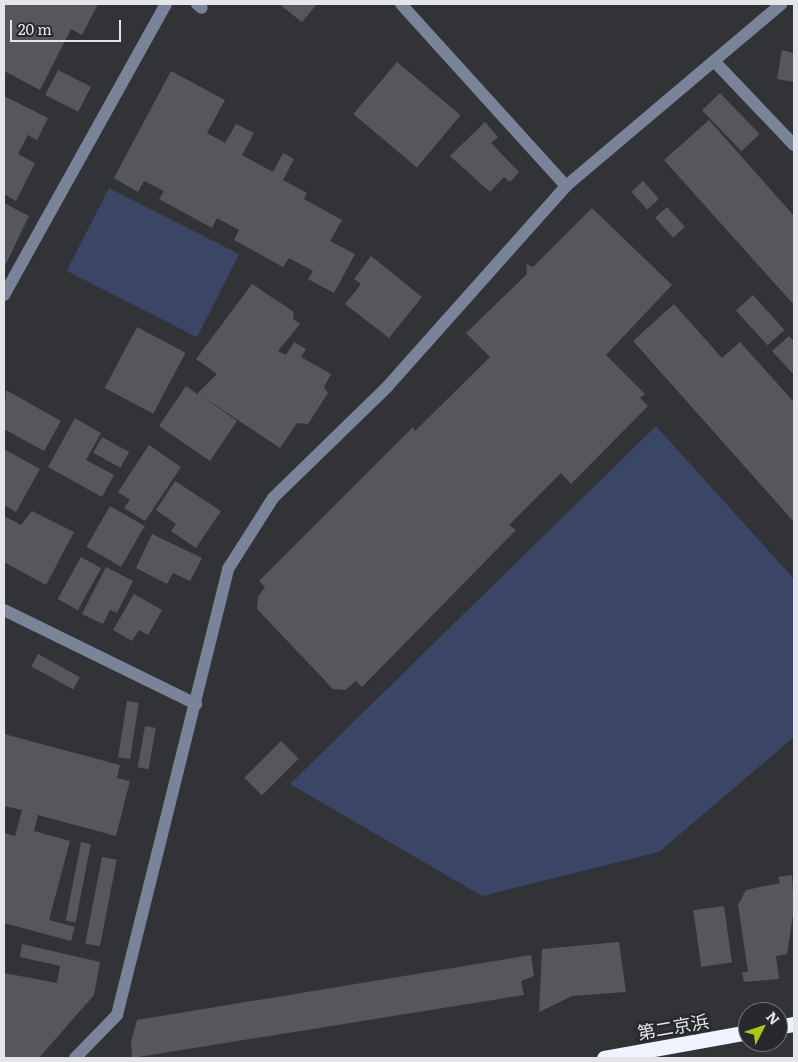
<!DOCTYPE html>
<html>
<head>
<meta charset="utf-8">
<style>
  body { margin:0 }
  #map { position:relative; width:798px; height:1062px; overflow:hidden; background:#313337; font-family:Literata,"Noto Sans JP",serif }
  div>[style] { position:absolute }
  .green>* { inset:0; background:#3b4666; transform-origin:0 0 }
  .building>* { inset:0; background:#55575c; transform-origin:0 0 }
  .minor>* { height:12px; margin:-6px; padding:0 6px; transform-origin:6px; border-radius:6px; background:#7b8399 }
  .highway>* { height:15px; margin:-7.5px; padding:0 7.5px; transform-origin:7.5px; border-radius:7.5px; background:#eff3fe }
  span { translate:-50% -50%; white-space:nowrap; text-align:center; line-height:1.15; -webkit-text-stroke:5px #27292d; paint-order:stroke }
  .street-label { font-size:18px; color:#e4e5e8 }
  .frame { position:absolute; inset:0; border:5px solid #e4e5e8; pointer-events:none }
  .north { position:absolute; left:738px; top:1002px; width:50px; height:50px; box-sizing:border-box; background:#27292d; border:1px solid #737478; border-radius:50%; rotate:49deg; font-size:14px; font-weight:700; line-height:20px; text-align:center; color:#e4e5e8 }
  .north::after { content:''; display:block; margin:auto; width:18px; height:22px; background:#aac718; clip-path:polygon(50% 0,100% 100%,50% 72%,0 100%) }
  .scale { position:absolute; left:10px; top:20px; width:111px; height:22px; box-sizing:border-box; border:2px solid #e4e5e8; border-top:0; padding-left:6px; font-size:15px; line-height:18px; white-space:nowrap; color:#e4e5e8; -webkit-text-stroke:4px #27292d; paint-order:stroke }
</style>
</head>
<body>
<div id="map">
  <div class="green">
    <i style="left:109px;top:188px;width:146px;height:93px;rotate:27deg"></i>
    <i style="clip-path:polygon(656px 426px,794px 579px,794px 737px,659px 852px,482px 896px,290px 784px)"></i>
  </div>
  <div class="building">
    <i style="clip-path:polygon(4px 4px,98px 4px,82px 35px,71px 29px,40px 90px,4px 71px)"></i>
    <i style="clip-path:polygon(279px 4px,317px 4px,302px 22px)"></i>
    <i style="clip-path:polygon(782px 50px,794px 53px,794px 82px,777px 79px)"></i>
    <i style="left:397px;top:62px;width:83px;height:68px;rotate:40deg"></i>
    <i style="left:58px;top:70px;width:37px;height:28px;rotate:27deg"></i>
    <i style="clip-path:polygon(171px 71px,225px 100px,207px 133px,225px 143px,236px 124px,254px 133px,242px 155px,273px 172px,283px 153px,294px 159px,283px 180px,307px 193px,304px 199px,342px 220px,330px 241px,355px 254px,334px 293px,308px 279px,313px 271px,289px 258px,283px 267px,234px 240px,239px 230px,217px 218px,212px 228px,159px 199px,164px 191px,144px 181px,138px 192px,114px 178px)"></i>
    <i style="left:720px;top:93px;width:57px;height:25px;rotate:46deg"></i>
    <i style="clip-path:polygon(4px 96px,48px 118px,37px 140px,28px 135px,18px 154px,35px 163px,16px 201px,4px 194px)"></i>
    <i style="clip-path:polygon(709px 120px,794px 216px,794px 305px,664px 160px)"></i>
    <i style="clip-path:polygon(485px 122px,498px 137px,491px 143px,519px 172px,510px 182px,504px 177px,490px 192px,450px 156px)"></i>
    <i style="left:643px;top:181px;width:24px;height:16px;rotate:48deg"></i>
    <i style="clip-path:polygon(4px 203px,29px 216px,4px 268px)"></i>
    <i style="left:667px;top:207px;width:27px;height:16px;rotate:48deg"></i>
    <i style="clip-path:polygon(592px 208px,672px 285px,606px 355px,645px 394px,640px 398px,648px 406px,571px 484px,561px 473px,509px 525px,516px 530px,362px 687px,356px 681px,345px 690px,333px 689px,257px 609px,258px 597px,265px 587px,259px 581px,413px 427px,415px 431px,490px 357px,466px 333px,527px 274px,526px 264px,533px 267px)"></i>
    <i style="clip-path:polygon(371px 256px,422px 297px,389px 338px,345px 304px,361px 284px,354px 279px)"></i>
    <i style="clip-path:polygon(252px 284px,294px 312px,293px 319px,300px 324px,278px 351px,286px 355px,294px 342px,306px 349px,301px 357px,331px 374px,324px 387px,328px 393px,308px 424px,297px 423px,280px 448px,200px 395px,237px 421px,210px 461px,159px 426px,186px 386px,197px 394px,217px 374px,196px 359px)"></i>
    <i style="left:753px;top:295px;width:47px;height:23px;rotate:48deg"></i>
    <i style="clip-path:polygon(674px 304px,722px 358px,740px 342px,794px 402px,794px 522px,633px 341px)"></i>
    <i style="left:137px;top:327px;width:55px;height:69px;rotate:28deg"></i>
    <i style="clip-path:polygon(789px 336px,794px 341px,794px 375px,772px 351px)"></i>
    <i style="clip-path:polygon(6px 390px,61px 421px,44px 451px,4px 429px)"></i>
    <i style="clip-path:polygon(75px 418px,101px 433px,86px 460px,114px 475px,102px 497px,48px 467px)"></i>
    <i style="left:102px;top:437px;width:31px;height:18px;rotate:29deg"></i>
    <i style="clip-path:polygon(149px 445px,181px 467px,145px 521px,124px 508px,130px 500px,118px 492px)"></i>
    <i style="clip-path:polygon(4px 449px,40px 469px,16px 512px,4px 505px)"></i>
    <i style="clip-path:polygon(175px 481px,221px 511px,196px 548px,171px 531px,176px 524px,156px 510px)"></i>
    <i style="left:110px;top:506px;width:40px;height:47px;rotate:30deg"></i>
    <i style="clip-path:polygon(32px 511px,74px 532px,46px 585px,4px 562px,4px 516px,21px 525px)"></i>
    <i style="clip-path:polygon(152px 534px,202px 558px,190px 581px,173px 573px,167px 584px,136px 568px)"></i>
    <i style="left:81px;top:557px;width:23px;height:48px;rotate:29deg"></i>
    <i style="clip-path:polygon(106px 567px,133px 581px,117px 613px,110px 610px,103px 624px,82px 614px)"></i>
    <i style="clip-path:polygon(134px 594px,162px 610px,148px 635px,139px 630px,132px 641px,113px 630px)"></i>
    <i style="left:38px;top:654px;width:48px;height:14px;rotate:29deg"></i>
    <i style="left:127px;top:701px;width:12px;height:57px;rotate:9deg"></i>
    <i style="left:145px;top:726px;width:11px;height:42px;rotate:10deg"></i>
    <i style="clip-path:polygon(4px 734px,120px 765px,117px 778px,130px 781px,116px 836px,38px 815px,34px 831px,70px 841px,49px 920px,75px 927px,71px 941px,4px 923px,4px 833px,15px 836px,22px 810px,4px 806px)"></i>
    <i style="left:281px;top:741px;width:25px;height:52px;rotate:45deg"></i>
    <i style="left:81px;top:842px;width:10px;height:80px;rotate:11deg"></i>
    <i style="left:102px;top:857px;width:15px;height:88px;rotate:11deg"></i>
    <i style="clip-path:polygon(792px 875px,794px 909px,787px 954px,776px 956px,779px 979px,744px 982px,742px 972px,748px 972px,738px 905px,746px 890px,780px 883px,778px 877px)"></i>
    <i style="left:724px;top:906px;width:57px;height:31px;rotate:82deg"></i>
    <i style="clip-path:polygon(619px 942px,626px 992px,572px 996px,539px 1012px,542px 949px)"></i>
    <i style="clip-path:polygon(22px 944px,100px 962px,94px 995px,39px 1058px,4px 1058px,4px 973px,57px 983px,60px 966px,20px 957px)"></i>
    <i style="clip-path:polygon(531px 955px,534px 976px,521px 981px,524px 995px,132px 1058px,131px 1042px,137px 1020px)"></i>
  </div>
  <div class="minor">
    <i style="left:197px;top:4px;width:6px;rotate:39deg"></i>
    <i style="left:401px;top:4px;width:246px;rotate:47.8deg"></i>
    <i style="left:714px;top:61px;width:116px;rotate:46.4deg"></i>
    <i style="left:4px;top:295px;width:333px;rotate:-60.9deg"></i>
    <i style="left:4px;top:610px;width:214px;rotate:26.1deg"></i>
    <i style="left:75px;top:1058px;width:60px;rotate:-45.7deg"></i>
    <i style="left:117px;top:1015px;width:460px;rotate:-76deg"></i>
    <i style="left:228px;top:569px;width:84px;rotate:-57.6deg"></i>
    <i style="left:273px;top:498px;width:159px;rotate:-44.2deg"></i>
    <i style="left:387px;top:387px;width:269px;rotate:-48.3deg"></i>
    <i style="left:566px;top:186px;width:282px;rotate:-40.2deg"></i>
  </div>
  <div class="highway">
    <i style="left:778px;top:1027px;width:16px;rotate:-11deg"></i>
    <i style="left:604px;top:1058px;width:146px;rotate:-10.2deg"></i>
  </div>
  <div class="street-label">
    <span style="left:673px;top:1027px;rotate:-10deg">第二京浜</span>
  </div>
  <div class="frame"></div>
  <div class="north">N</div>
  <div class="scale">20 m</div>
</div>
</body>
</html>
